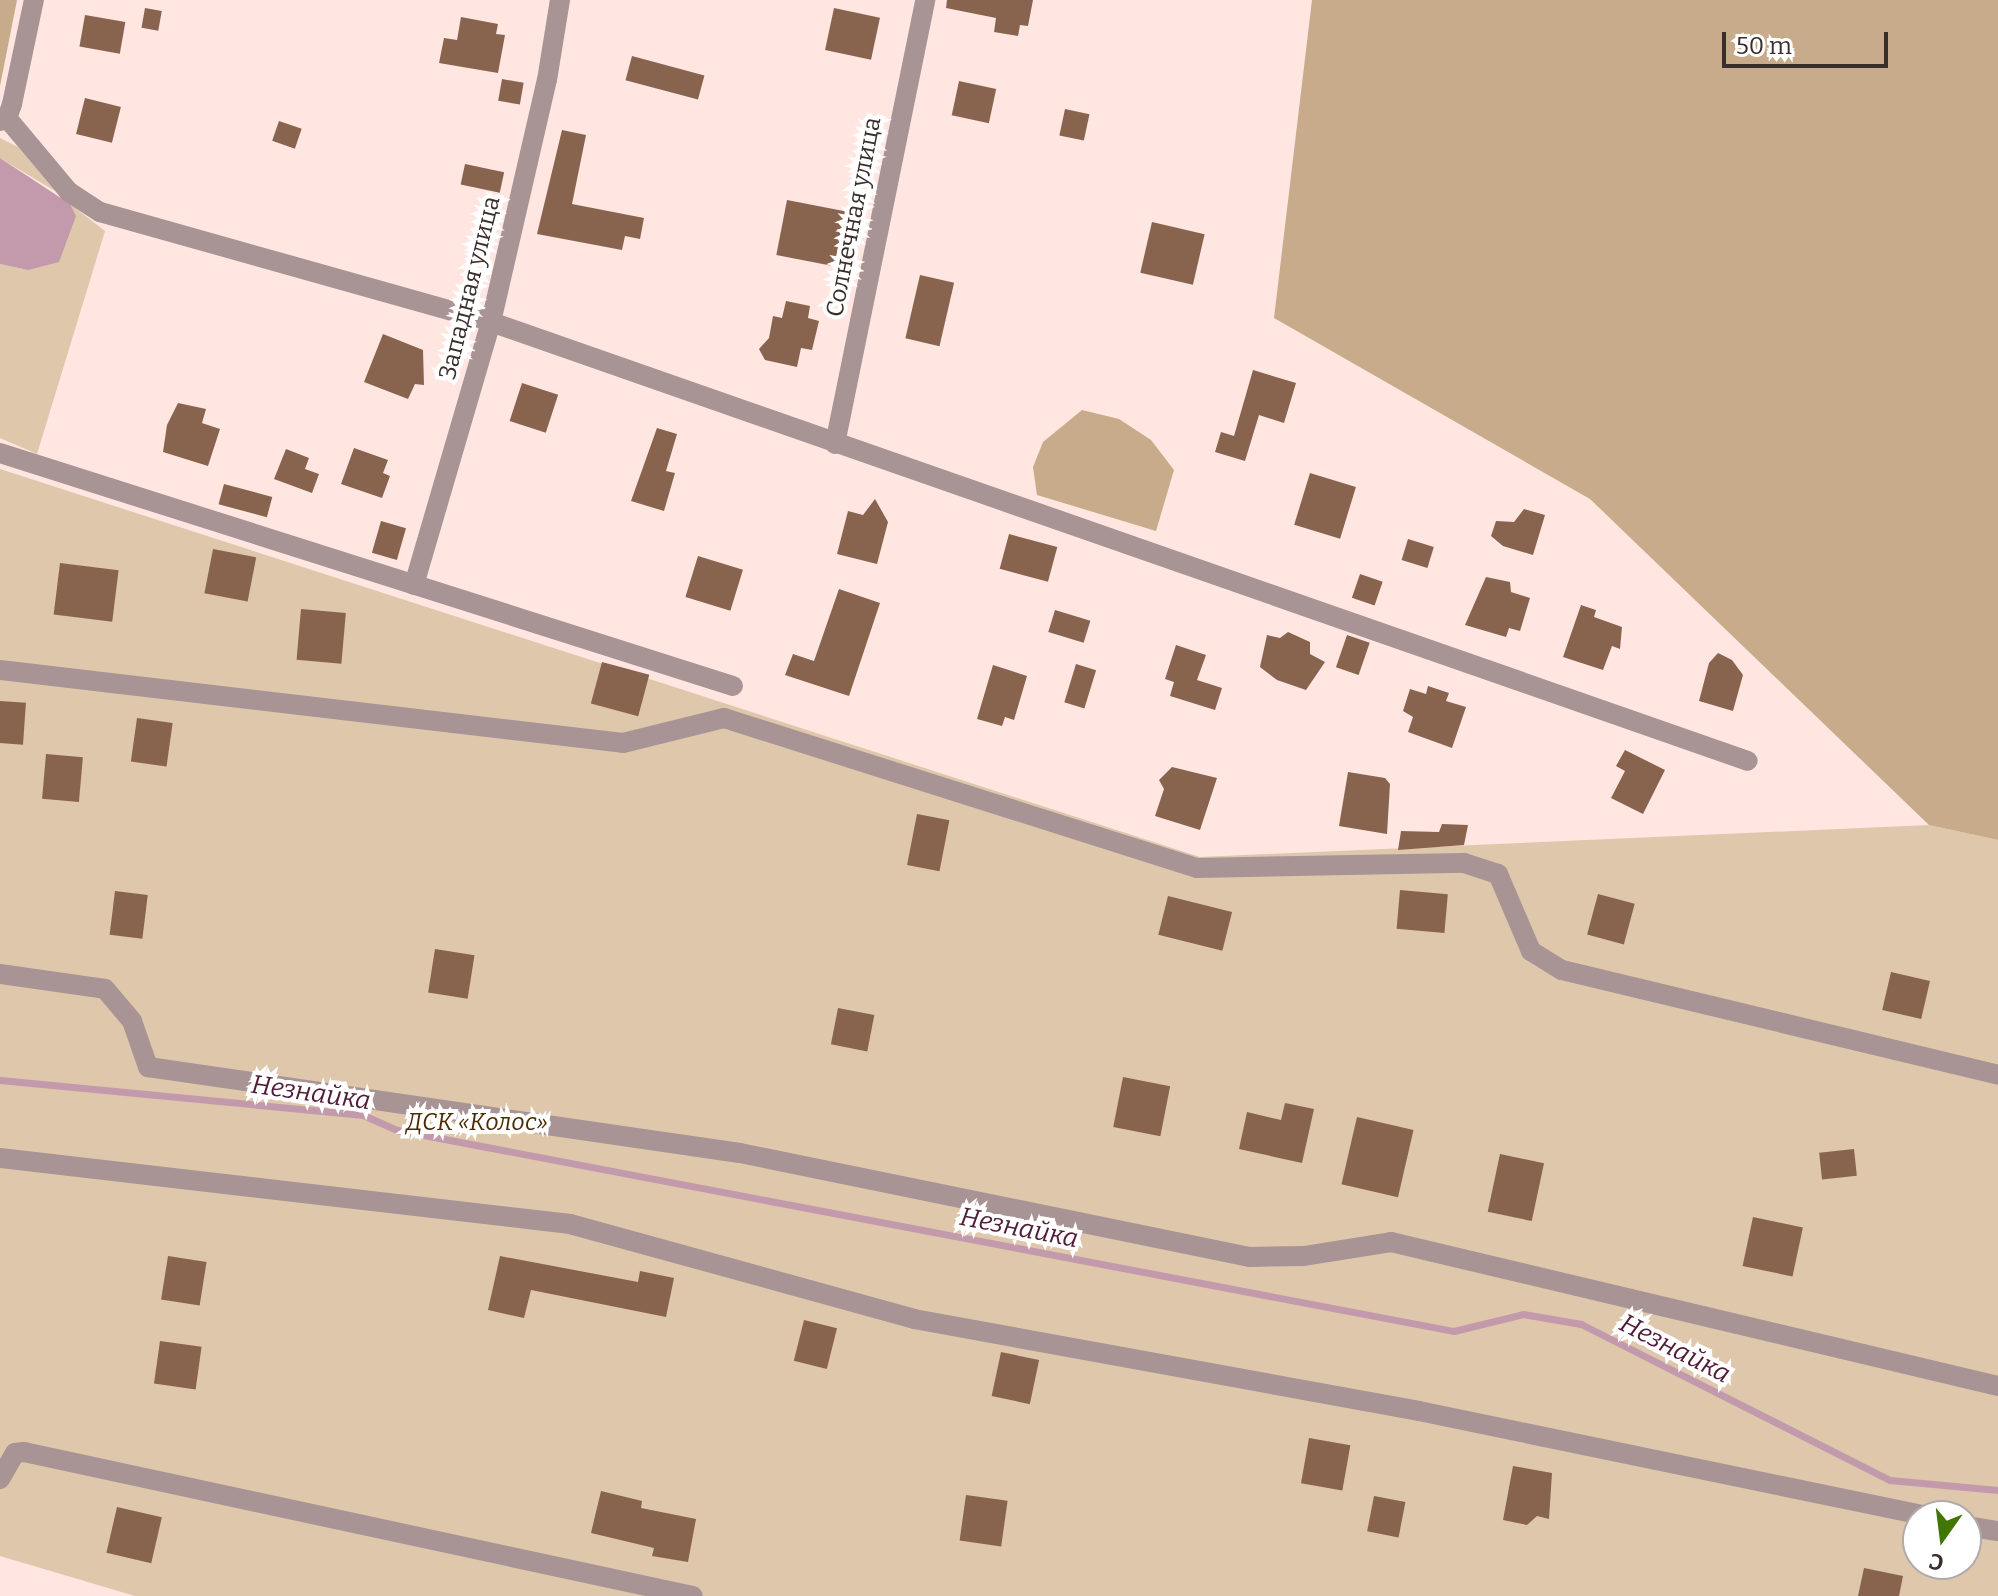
<!DOCTYPE html>
<html>
<head>
<meta charset="utf-8">
<style>
  body { margin:0 }
  #map { position:relative; width:1998px; height:1596px; overflow:hidden; background:#ffe6e1; font-family:Bitter,serif }
  div>[style] { position:absolute }
  .green>* { inset:0; background:#dec7ab }
  .forest>* { inset:0; background:#c7ab8a }
  .water>* { inset:0; background:#c399ac }
  .stream>* { height:7px; margin:-3.5px; padding:0 3.5px; transform-origin:3.5px; border-radius:3.5px; background:#c399ac }
  .building>* { inset:0; background:#88644f; transform-origin:0 0 }
  .minor>* { height:20px; margin:-10px; padding:0 10px; transform-origin:10px; border-radius:10px; background:#a89395 }
  span { translate:-50% -50%; white-space:nowrap; text-align:center; line-height:1.15; -webkit-text-stroke:8px #fff; paint-order:stroke }
  .street-label { font-size:24px; color:#392e2b }
  .park-label { font-size:24px; color:#492d00; font-style:italic }
  .water-label { font-size:26px; color:#501c38; font-style:italic }
  .north { position:absolute; left:1902px; top:1500px; width:80px; height:80px; box-sizing:border-box; background:#fff; border:2px solid #b0abaa; border-radius:50%; rotate:194deg; font-size:22px; font-weight:700; line-height:32px; text-align:center; color:#392e2b }
  .north::after { content:''; display:block; margin:auto; width:28px; height:36px; background:#417600; clip-path:polygon(50% 0,100% 100%,50% 72%,0 100%) }
  .scale { position:absolute; left:1722px; top:32px; width:166px; height:36px; box-sizing:border-box; border:4px solid #392e2b; border-top:0; padding-left:10px; font-size:24px; line-height:28px; white-space:nowrap; color:#392e2b; -webkit-text-stroke:6px #fff; paint-order:stroke }
</style>
</head>
<body>
<div id="map">
  <div class="green">
    <i style="clip-path:polygon(0 138px,18px 147px,55px 191px,0 158px)"></i>
    <i style="clip-path:polygon(70px 204px,105px 231px,37px 454px,0 438px,0 264px,28px 270px)"></i>
    <i style="clip-path:polygon(evenodd,0 469px,1200px 857px,1929px 825px,1998px 840px,1998px 1596px,135px 1596px,0 1556px,0 469px,1918px 1516px,1966px 1516px,1966px 1564px,1918px 1564px,1918px 1516px)"></i>
  </div>
  <div class="forest">
    <i style="clip-path:polygon(0 0,17px 0,0 86px)"></i>
    <i style="clip-path:polygon(1312px 0,1998px 0,1998px 840px,1929px 825px,1590px 499px,1274px 318px)"></i>
    <i style="clip-path:polygon(1082px 410px,1119px 419px,1151px 440px,1174px 470px,1156px 531px,1037px 495px,1033px 467px,1043px 442px)"></i>
  </div>
  <div class="water">
    <i style="clip-path:polygon(0 158px,70px 204px,76px 216px,59px 262px,28px 270px,0 264px)"></i>
  </div>
  <div class="stream">
    <i style="left:0;top:1080px;width:365px;rotate:5.5deg"></i>
    <i style="left:363px;top:1115px;width:37px;rotate:24deg"></i>
    <i style="left:397px;top:1130px;width:1076px;rotate:10.77deg"></i>
    <i style="left:1454px;top:1331px;width:71px;rotate:-13.8deg"></i>
    <i style="left:1523px;top:1314px;width:59px;rotate:9.8deg"></i>
    <i style="left:1581px;top:1324px;width:346px;rotate:26.8deg"></i>
    <i style="left:1890px;top:1480px;width:108px;rotate:5.3deg"></i>
  </div>
  <div class="building">
    <i style="clip-path:polygon(947px 0,1033px 0,1028px 26px,1020px 25px,1018px 36px,994px 32px,996px 18px,946px 8px)"></i>
    <i style="left:145px;top:8px;width:17px;height:20px;rotate:10deg"></i>
    <i style="left:834px;top:8px;width:47px;height:43px;rotate:12deg"></i>
    <i style="left:85px;top:15px;width:41px;height:32px;rotate:10deg"></i>
    <i style="clip-path:polygon(461px 17px,498px 24px,496px 34px,505px 35px,498px 73px,439px 63px,444px 38px,457px 40px)"></i>
    <i style="left:632px;top:56px;width:75px;height:25px;rotate:15deg"></i>
    <i style="left:502px;top:79px;width:22px;height:22px;rotate:10deg"></i>
    <i style="left:959px;top:81px;width:38px;height:35px;rotate:12deg"></i>
    <i style="left:85px;top:98px;width:37px;height:37px;rotate:14deg"></i>
    <i style="left:1065px;top:109px;width:25px;height:27px;rotate:12deg"></i>
    <i style="left:279px;top:121px;width:24px;height:21px;rotate:19deg"></i>
    <i style="clip-path:polygon(562px 130px,586px 135px,572px 204px,644px 218px,640px 239px,625px 236px,622px 250px,537px 234px)"></i>
    <i style="left:465px;top:164px;width:40px;height:21px;rotate:12deg"></i>
    <i style="left:787px;top:200px;width:59px;height:56px;rotate:11deg"></i>
    <i style="left:1152px;top:222px;width:54px;height:52px;rotate:13deg"></i>
    <i style="left:920px;top:275px;width:35px;height:65px;rotate:13deg"></i>
    <i style="clip-path:polygon(786px 301px,810px 306px,808px 318px,819px 321px,812px 350px,801px 348px,797px 367px,765px 360px,759px 349px,769px 338px,773px 316px,782px 318px)"></i>
    <i style="clip-path:polygon(383px 334px,423px 350px,424px 385px,415px 384px,408px 399px,364px 382px)"></i>
    <i style="clip-path:polygon(1253px 370px,1296px 383px,1284px 423px,1259px 415px,1245px 461px,1215px 452px,1221px 432px,1234px 436px)"></i>
    <i style="left:522px;top:383px;width:38px;height:40px;rotate:18deg"></i>
    <i style="clip-path:polygon(178px 403px,206px 409px,202px 423px,220px 429px,208px 466px,163px 452px,167px 425px)"></i>
    <i style="clip-path:polygon(657px 428px,677px 434px,666px 471px,675px 473px,664px 511px,631px 501px)"></i>
    <i style="clip-path:polygon(354px 448px,388px 460px,383px 473px,390px 476px,382px 498px,341px 484px)"></i>
    <i style="clip-path:polygon(286px 449px,309px 458px,305px 469px,319px 474px,312px 493px,274px 479px)"></i>
    <i style="left:1310px;top:473px;width:48px;height:54px;rotate:17deg"></i>
    <i style="left:224px;top:484px;width:50px;height:21px;rotate:15deg"></i>
    <i style="clip-path:polygon(875px 499px,888px 522px,877px 564px,837px 554px,848px 511px,863px 515px)"></i>
    <i style="clip-path:polygon(1524px 509px,1545px 515px,1533px 555px,1503px 546px,1491px 536px,1496px 521px,1514px 522px)"></i>
    <i style="left:381px;top:521px;width:26px;height:33px;rotate:16deg"></i>
    <i style="left:1009px;top:534px;width:50px;height:36px;rotate:15deg"></i>
    <i style="left:1408px;top:539px;width:27px;height:22px;rotate:17deg"></i>
    <i style="left:213px;top:549px;width:44px;height:45px;rotate:11deg"></i>
    <i style="left:698px;top:556px;width:47px;height:43px;rotate:17deg"></i>
    <i style="left:60px;top:563px;width:59px;height:52px;rotate:7deg"></i>
    <i style="left:1360px;top:574px;width:24px;height:25px;rotate:19deg"></i>
    <i style="clip-path:polygon(1486px 577px,1510px 582px,1511px 592px,1530px 598px,1520px 631px,1509px 628px,1506px 637px,1465px 625px)"></i>
    <i style="clip-path:polygon(839px 589px,880px 603px,849px 696px,785px 675px,793px 654px,814px 661px)"></i>
    <i style="clip-path:polygon(1581px 605px,1596px 610px,1594px 617px,1622px 627px,1620px 649px,1612px 646px,1603px 670px,1563px 657px)"></i>
    <i style="left:301px;top:609px;width:45px;height:51px;rotate:5deg"></i>
    <i style="left:1055px;top:610px;width:37px;height:23px;rotate:17deg"></i>
    <i style="clip-path:polygon(1288px 632px,1310px 642px,1310px 654px,1325px 662px,1306px 690px,1277px 680px,1260px 667px,1267px 635px,1280px 638px)"></i>
    <i style="left:1347px;top:635px;width:24px;height:34px;rotate:19deg"></i>
    <i style="clip-path:polygon(1176px 645px,1206px 655px,1197px 680px,1222px 688px,1215px 710px,1170px 696px,1174px 682px,1165px 679px)"></i>
    <i style="clip-path:polygon(1718px 653px,1732px 660px,1743px 675px,1733px 711px,1699px 701px,1709px 663px)"></i>
    <i style="left:602px;top:662px;width:49px;height:43px;rotate:15deg"></i>
    <i style="left:1076px;top:664px;width:21px;height:40px;rotate:17deg"></i>
    <i style="clip-path:polygon(993px 665px,1027px 676px,1014px 720px,1005px 717px,1002px 726px,977px 719px)"></i>
    <i style="clip-path:polygon(1428px 686px,1449px 693px,1446px 701px,1466px 707px,1452px 748px,1408px 732px,1413px 717px,1403px 711px,1410px 689px,1426px 694px)"></i>
    <i style="left:0;top:701px;width:26px;height:42px;rotate:4deg"></i>
    <i style="left:137px;top:718px;width:36px;height:44px;rotate:8deg"></i>
    <i style="clip-path:polygon(1625px 750px,1665px 770px,1643px 814px,1611px 798px,1625px 771px,1616px 766px)"></i>
    <i style="left:46px;top:754px;width:37px;height:45px;rotate:5deg"></i>
    <i style="clip-path:polygon(1172px 767px,1217px 778px,1200px 830px,1155px 816px,1164px 789px,1159px 780px)"></i>
    <i style="clip-path:polygon(1348px 772px,1385px 778px,1390px 784px,1387px 834px,1339px 826px)"></i>
    <i style="left:917px;top:814px;width:33px;height:52px;rotate:11deg"></i>
    <i style="clip-path:polygon(1442px 824px,1468px 825px,1464px 845px,1398px 850px,1401px 831px,1439px 832px)"></i>
    <i style="left:1400px;top:890px;width:48px;height:39px;rotate:5deg"></i>
    <i style="left:115px;top:891px;width:33px;height:44px;rotate:7deg"></i>
    <i style="left:1598px;top:894px;width:38px;height:42px;rotate:15deg"></i>
    <i style="left:1168px;top:896px;width:66px;height:40px;rotate:14deg"></i>
    <i style="left:435px;top:949px;width:40px;height:44px;rotate:9deg"></i>
    <i style="left:1891px;top:972px;width:40px;height:39px;rotate:13deg"></i>
    <i style="left:838px;top:1008px;width:37px;height:37px;rotate:11deg"></i>
    <i style="left:1123px;top:1077px;width:48px;height:51px;rotate:11deg"></i>
    <i style="clip-path:polygon(1285px 1103px,1314px 1109px,1302px 1163px,1239px 1149px,1247px 1112px,1281px 1120px)"></i>
    <i style="left:1357px;top:1117px;width:58px;height:69px;rotate:13deg"></i>
    <i style="left:1854px;top:1149px;width:27px;height:35px;rotate:84deg"></i>
    <i style="left:1500px;top:1154px;width:45px;height:59px;rotate:12deg"></i>
    <i style="left:1753px;top:1217px;width:51px;height:50px;rotate:12deg"></i>
    <i style="left:168px;top:1256px;width:39px;height:44px;rotate:9deg"></i>
    <i style="clip-path:polygon(500px 1256px,638px 1282px,640px 1271px,674px 1278px,666px 1317px,531px 1290px,524px 1318px,488px 1310px)"></i>
    <i style="left:804px;top:1320px;width:34px;height:42px;rotate:14deg"></i>
    <i style="left:160px;top:1341px;width:42px;height:43px;rotate:8deg"></i>
    <i style="left:1001px;top:1352px;width:39px;height:45px;rotate:12deg"></i>
    <i style="left:1309px;top:1438px;width:42px;height:46px;rotate:10deg"></i>
    <i style="clip-path:polygon(1513px 1466px,1552px 1473px,1549px 1519px,1537px 1516px,1527px 1525px,1503px 1520px)"></i>
    <i style="clip-path:polygon(601px 1491px,642px 1501px,641px 1508px,696px 1519px,688px 1562px,652px 1556px,654px 1548px,591px 1533px)"></i>
    <i style="left:966px;top:1495px;width:42px;height:46px;rotate:8deg"></i>
    <i style="left:1374px;top:1496px;width:32px;height:36px;rotate:11deg"></i>
    <i style="left:117px;top:1507px;width:46px;height:47px;rotate:13deg"></i>
    <i style="clip-path:polygon(1864px 1568px,1903px 1576px,1899px 1596px,1858px 1596px)"></i>
  </div>
  <div class="minor">
    <i style="left:7px;top:118px;width:97px;rotate:50deg"></i>
    <i style="left:69px;top:192px;width:37px;rotate:33deg"></i>
    <i style="left:100px;top:212px;width:406px;rotate:15.7deg"></i>
    <i style="left:491px;top:322px;width:1331px;rotate:19.25deg"></i>
    <i style="left:0;top:121px;width:8px;rotate:-23deg"></i>
    <i style="left:7px;top:118px;width:15px;rotate:-70deg"></i>
    <i style="left:12px;top:104px;width:106px;rotate:-78.1deg"></i>
    <i style="left:835px;top:444px;width:453px;rotate:-78.5deg"></i>
    <i style="left:0;top:453px;width:769px;rotate:17.63deg"></i>
    <i style="left:414px;top:585px;width:274px;rotate:-73.7deg"></i>
    <i style="left:491px;top:322px;width:248px;rotate:-77deg"></i>
    <i style="left:547px;top:80px;width:81px;rotate:-80.8deg"></i>
    <i style="left:0;top:670px;width:627px;rotate:6.68deg"></i>
    <i style="left:623px;top:743px;width:104px;rotate:-13.9deg"></i>
    <i style="left:724px;top:718px;width:496px;rotate:17.6deg"></i>
    <i style="left:1197px;top:868px;width:267px;rotate:-1.1deg"></i>
    <i style="left:1464px;top:863px;width:36px;rotate:18deg"></i>
    <i style="left:1498px;top:874px;width:84px;rotate:66.8deg"></i>
    <i style="left:1531px;top:951px;width:36px;rotate:32deg"></i>
    <i style="left:1562px;top:970px;width:448px;rotate:13.5deg"></i>
    <i style="left:0;top:974px;width:106px;rotate:8.1deg"></i>
    <i style="left:105px;top:989px;width:42px;rotate:49.8deg"></i>
    <i style="left:132px;top:1021px;width:49px;rotate:70.8deg"></i>
    <i style="left:148px;top:1067px;width:598px;rotate:8.27deg"></i>
    <i style="left:740px;top:1153px;width:520px;rotate:11.53deg"></i>
    <i style="left:1250px;top:1257px;width:54px;rotate:-1.1deg"></i>
    <i style="left:1304px;top:1256px;width:88px;rotate:-9.1deg"></i>
    <i style="left:1391px;top:1242px;width:624px;rotate:13.35deg"></i>
    <i style="left:0;top:1158px;width:574px;rotate:6.6deg"></i>
    <i style="left:570px;top:1224px;width:357px;rotate:15.4deg"></i>
    <i style="left:914px;top:1319px;width:513px;rotate:10.32deg"></i>
    <i style="left:1419px;top:1411px;width:519px;rotate:11.68deg"></i>
    <i style="left:0;top:1479px;width:30px;rotate:-60deg"></i>
    <i style="left:15px;top:1453px;width:9px;rotate:-6deg"></i>
    <i style="left:24px;top:1452px;width:684px;rotate:12.15deg"></i>
    <i style="left:1966px;top:1526px;width:32px;rotate:9deg"></i>
  </div>
  <div class="street-label">
    <span style="left:854px;top:217px;rotate:-79deg">Солнечная улица</span>
    <span style="left:470px;top:288px;rotate:-76deg">Западная улица</span>
  </div>
  <div class="park-label">
    <span style="left:477px;top:1123px">ДСК «Колос»</span>
  </div>
  <div class="water-label">
    <span style="left:311px;top:1093px;rotate:8deg">Незнайка</span>
    <span style="left:1019px;top:1228px;rotate:11deg">Незнайка</span>
    <span style="left:1675px;top:1349px;rotate:27deg">Незнайка</span>
  </div>
  <div class="north">С</div>
  <div class="scale">50 m</div>
</div>
</body>
</html>
